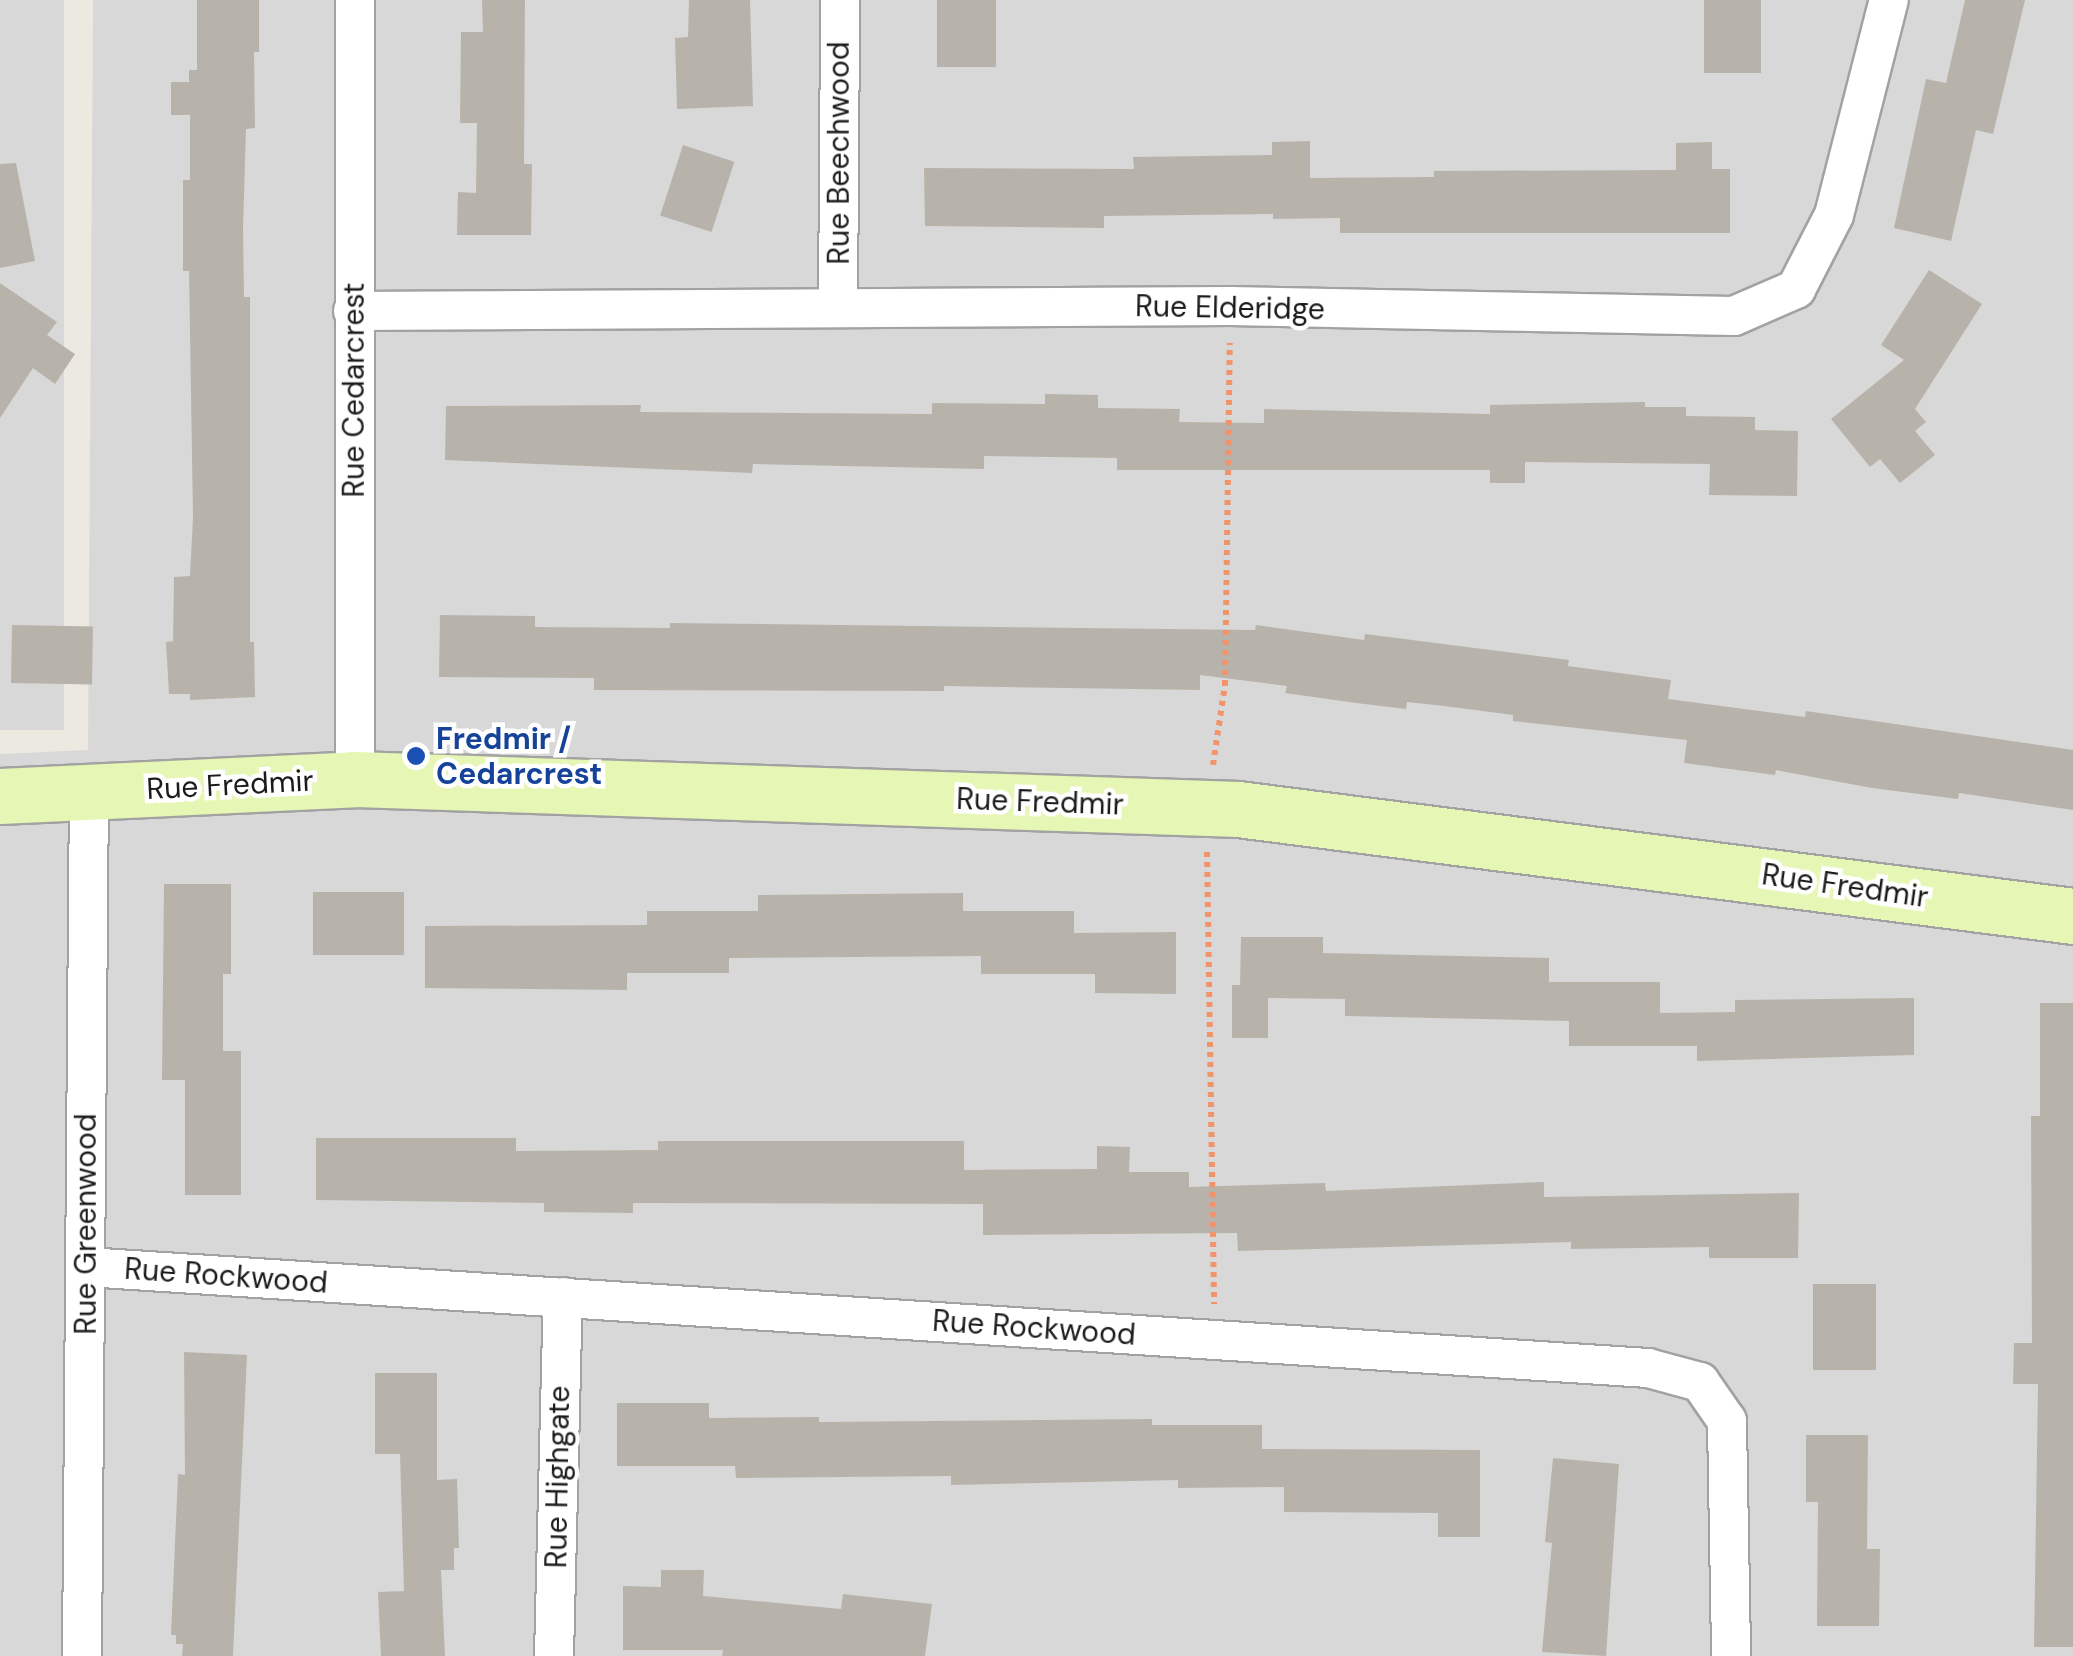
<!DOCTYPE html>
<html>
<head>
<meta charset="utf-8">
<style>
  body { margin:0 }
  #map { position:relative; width:2073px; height:1656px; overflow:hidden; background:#eceae0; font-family:"DM Sans",sans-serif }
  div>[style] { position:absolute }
  .residential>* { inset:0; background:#d9d8d8; transform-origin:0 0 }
  .building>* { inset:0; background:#b8b3aa; transform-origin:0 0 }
  .path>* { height:6px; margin-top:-3px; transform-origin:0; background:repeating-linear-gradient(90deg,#f3936a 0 5px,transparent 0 10px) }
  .roads { filter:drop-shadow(2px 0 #a2a2a2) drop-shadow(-2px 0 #a2a2a2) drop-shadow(0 2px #a2a2a2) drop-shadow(0 -2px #a2a2a2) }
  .street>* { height:38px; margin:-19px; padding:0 19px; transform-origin:19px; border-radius:19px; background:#fff }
  .secondary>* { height:55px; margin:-27.5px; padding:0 27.5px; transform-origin:27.5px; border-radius:27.5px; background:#e6f6b4 }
  .dots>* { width:28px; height:28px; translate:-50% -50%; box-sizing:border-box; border:5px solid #fff; border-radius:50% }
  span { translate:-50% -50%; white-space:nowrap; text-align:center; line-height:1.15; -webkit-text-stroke:9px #fff; paint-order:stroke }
  .street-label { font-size:30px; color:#1b1b1b }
  .transit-label { font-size:30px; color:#164399; font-weight:700 }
  .left { translate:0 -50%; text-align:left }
</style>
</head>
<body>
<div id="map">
  <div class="residential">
    <i style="left:0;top:0;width:64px;height:730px"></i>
    <i style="clip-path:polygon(93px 0,2073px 0,2073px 1656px,0 1656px,0 754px,88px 750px)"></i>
  </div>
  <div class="building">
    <i style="clip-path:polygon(197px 0,259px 0,259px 52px,254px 52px,255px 128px,246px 129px,243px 229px,244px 297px,250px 297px,250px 642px,254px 642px,255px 697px,190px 700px,190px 694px,169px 694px,166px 642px,173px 641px,174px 577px,190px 576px,193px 517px,189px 271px,183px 271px,183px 180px,190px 180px,190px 115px,171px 115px,171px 82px,189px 82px,189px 70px,197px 70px)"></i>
    <i style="clip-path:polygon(482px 0,525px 0,524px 164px,532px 164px,531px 235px,457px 235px,458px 192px,476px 193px,477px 123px,460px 123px,461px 32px,483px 32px)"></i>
    <i style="clip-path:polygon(689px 0,750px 0,753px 106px,677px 109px,675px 38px,688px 37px)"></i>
    <i style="left:937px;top:0;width:59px;height:67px"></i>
    <i style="left:1704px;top:0;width:57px;height:73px"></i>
    <i style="clip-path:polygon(1965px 0,2025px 0,1993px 134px,1976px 130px,1951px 241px,1894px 228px,1926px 79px,1946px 83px)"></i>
    <i style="clip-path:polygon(1310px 141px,1310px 178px,1434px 177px,1434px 171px,1676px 170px,1676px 143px,1712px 142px,1712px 169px,1730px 169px,1730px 233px,1340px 233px,1340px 218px,1273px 219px,1273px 214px,1104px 216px,1104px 228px,925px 226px,924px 168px,1134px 169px,1133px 157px,1272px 155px,1272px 142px)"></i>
    <i style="left:683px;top:145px;width:54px;height:74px;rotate:18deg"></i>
    <i style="clip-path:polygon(16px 163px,35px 261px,0 268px,0 164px)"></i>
    <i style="clip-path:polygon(1929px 270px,1982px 304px,1915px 409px,1926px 422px,1915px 431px,1935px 455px,1900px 483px,1880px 459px,1870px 467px,1831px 419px,1904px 360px,1881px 345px)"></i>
    <i style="clip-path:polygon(0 283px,57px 322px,47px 335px,75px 354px,55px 384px,33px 368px,0 418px)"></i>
    <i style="clip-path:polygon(1045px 394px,1098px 395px,1098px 408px,1180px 409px,1179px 422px,1264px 423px,1264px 409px,1490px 414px,1490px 405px,1645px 402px,1645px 407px,1686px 407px,1686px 416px,1755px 417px,1755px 430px,1798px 431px,1797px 496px,1709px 495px,1710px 464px,1525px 462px,1525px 483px,1490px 483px,1490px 470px,1117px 470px,1117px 458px,984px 456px,984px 469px,753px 464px,752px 473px,445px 460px,446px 406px,641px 405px,640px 412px,932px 414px,932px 403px,1045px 404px)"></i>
    <i style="clip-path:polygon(440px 615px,535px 616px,535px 627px,670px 628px,670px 623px,1255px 630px,1256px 625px,1364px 640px,1365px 634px,1569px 660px,1568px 666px,1671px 680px,1668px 699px,1805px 717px,1806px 711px,2073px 750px,2073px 810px,1959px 793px,1958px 799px,1872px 788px,1776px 770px,1775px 775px,1684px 763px,1687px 740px,1513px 721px,1513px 715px,1444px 706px,1407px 702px,1406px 709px,1356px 703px,1285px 693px,1287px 686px,1200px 675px,1200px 690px,944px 686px,944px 691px,594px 690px,594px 678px,439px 677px)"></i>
    <i style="left:12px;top:625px;width:81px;height:58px;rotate:1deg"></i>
    <i style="clip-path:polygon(164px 884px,231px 884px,231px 974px,223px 974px,223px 1051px,241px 1051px,241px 1195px,185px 1195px,185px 1080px,162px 1080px)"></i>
    <i style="left:313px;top:892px;width:91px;height:63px"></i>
    <i style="clip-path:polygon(963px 893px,963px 911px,1074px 911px,1074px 933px,1176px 932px,1176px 994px,1095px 993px,1095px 974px,981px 974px,981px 956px,729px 958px,729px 973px,627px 973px,627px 990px,425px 988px,425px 926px,647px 925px,647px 911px,758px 911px,758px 895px)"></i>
    <i style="clip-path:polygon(1241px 937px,1323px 937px,1323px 953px,1549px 958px,1549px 982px,1660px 982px,1660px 1013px,1735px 1012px,1735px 1000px,1914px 998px,1914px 1055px,1697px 1061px,1697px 1046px,1569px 1046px,1569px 1021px,1345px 1016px,1345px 999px,1268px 998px,1268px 1038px,1232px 1038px,1232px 985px,1240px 985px)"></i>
    <i style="clip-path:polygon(2040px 1003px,2073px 1003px,2073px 1647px,2034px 1647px,2038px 1384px,2013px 1384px,2014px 1343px,2032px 1343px,2031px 1116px,2040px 1116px)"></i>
    <i style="clip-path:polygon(316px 1138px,516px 1138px,516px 1151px,658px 1150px,658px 1141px,964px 1141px,964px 1170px,1097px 1169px,1097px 1146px,1130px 1147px,1129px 1172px,1189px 1172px,1189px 1187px,1325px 1183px,1326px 1191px,1544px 1182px,1544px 1197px,1799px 1193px,1798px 1258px,1709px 1258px,1709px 1247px,1571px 1249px,1571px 1242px,1238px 1251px,1237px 1233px,983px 1235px,983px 1204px,633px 1203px,633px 1213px,544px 1212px,544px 1203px,316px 1200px)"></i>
    <i style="left:1876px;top:1284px;width:86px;height:63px;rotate:90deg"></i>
    <i style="clip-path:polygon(184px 1352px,247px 1355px,233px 1656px,182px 1656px,183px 1644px,176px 1644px,176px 1635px,171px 1635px,178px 1474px,185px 1475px)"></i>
    <i style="clip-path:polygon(375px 1373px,437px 1373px,437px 1480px,457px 1479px,459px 1548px,454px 1548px,454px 1570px,441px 1570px,445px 1656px,381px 1656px,378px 1592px,404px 1591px,400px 1454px,375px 1454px)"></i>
    <i style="clip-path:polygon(617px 1403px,709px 1403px,709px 1418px,819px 1417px,819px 1422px,1152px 1419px,1152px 1425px,1262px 1425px,1262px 1449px,1480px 1450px,1480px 1537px,1438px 1537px,1438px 1513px,1284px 1512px,1284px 1487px,1178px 1488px,1178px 1480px,951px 1485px,951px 1476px,736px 1478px,735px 1466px,617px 1466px)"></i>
    <i style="clip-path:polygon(1806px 1435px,1868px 1435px,1867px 1549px,1880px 1549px,1879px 1626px,1817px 1626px,1818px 1502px,1806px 1502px)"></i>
    <i style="clip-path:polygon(1553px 1458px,1619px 1464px,1606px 1656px,1542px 1652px,1552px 1543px,1545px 1542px)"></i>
    <i style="clip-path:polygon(661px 1570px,704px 1570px,703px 1596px,841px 1609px,843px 1594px,932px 1604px,925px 1656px,722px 1656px,723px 1650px,623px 1650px,623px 1586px,661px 1587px)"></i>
  </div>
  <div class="path">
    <i style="left:1213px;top:765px;width:81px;rotate:-81.5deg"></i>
    <i style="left:1225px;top:685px;width:342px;rotate:-89.2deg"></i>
    <i style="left:1207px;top:852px;width:452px;rotate:89.1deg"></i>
  </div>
  <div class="roads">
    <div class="street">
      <i style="left:355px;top:0;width:779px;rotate:90deg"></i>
      <i style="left:838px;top:307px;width:307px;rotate:-89.6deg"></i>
      <i style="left:353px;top:311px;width:877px;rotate:-0.33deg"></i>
      <i style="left:1230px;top:306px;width:504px;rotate:1.14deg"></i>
      <i style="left:1734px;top:316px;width:68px;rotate:-23.5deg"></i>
      <i style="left:1796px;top:289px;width:83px;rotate:-62.8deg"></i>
      <i style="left:1834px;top:215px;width:222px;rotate:-75.7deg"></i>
      <i style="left:86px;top:1267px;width:1565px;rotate:3.7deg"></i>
      <i style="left:1648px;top:1368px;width:54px;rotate:15.1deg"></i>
      <i style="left:1700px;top:1382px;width:47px;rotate:55.3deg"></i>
      <i style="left:1727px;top:1421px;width:235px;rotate:89deg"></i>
      <i style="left:82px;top:1656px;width:864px;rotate:-89.54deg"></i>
      <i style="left:554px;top:1656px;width:359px;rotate:-88.6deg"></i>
    </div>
    <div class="secondary">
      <i style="left:0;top:796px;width:355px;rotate:-2.7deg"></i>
      <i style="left:355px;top:779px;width:884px;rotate:1.95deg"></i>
      <i style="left:1238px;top:809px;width:842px;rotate:7.3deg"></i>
    </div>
  </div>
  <div class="dots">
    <i style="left:416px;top:756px;background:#1a4fb4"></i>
  </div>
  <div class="street-label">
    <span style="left:839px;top:153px;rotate:-90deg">Rue Beechwood</span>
    <span style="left:1230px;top:308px;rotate:1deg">Rue Elderidge</span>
    <span style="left:354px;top:390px;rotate:-90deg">Rue Cedarcrest</span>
    <span style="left:230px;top:785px;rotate:-3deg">Rue Fredmir</span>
    <span style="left:1040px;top:802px;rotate:2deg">Rue Fredmir</span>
    <span style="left:1845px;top:886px;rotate:8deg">Rue Fredmir</span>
    <span style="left:86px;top:1224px;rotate:-90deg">Rue Greenwood</span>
    <span style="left:226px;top:1276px;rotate:4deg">Rue Rockwood</span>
    <span style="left:1034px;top:1328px;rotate:4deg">Rue Rockwood</span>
    <span style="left:558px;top:1477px;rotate:-89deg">Rue Highgate</span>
  </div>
  <div class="transit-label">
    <span class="left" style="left:436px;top:756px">Fredmir /<br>Cedarcrest</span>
  </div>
</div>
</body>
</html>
